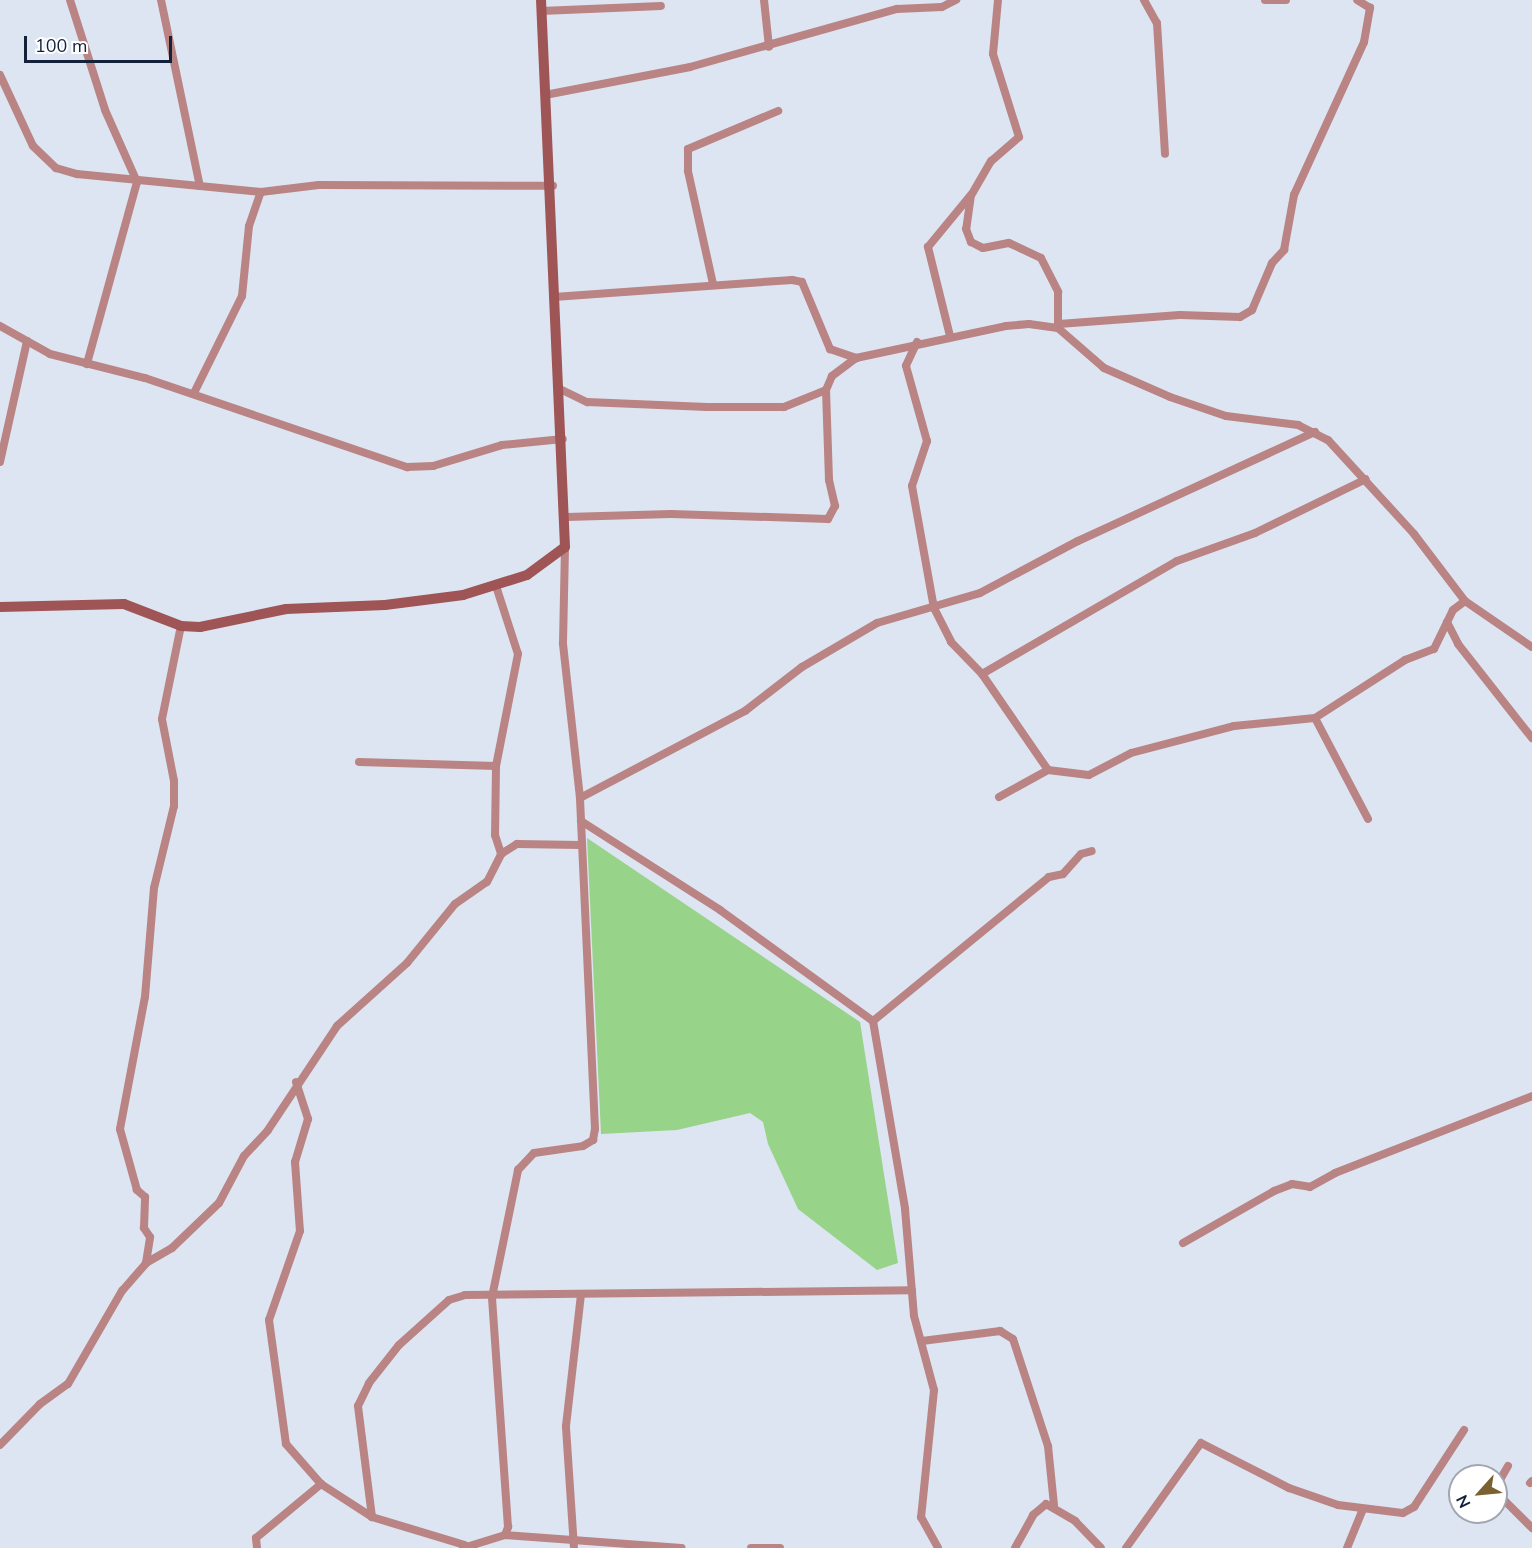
<!DOCTYPE html>
<html>
<head>
<meta charset="utf-8">
<style>
  body { margin:0 }
  #map { position:relative; width:1532px; height:1548px; overflow:hidden; background:#dde5f2; font-family:"Nunito Sans",sans-serif }
  div>[style] { position:absolute }
  .green>* { inset:0; background:#98d38a }
  .street>* { height:8px; margin:-4px; padding:0 4px; transform-origin:4px; border-radius:4px; background:#b98483 }
  .secondary>* { height:10px; margin:-5px; padding:0 5px; transform-origin:5px; border-radius:5px; background:#9f5455 }
  span { translate:-50% -50%; white-space:nowrap; text-align:center; line-height:1.15; -webkit-text-stroke:6px #fff; paint-order:stroke }
  .north { position:absolute; left:1448px; top:1464px; width:60px; height:60px; box-sizing:border-box; background:#fff; border:2px solid #a1a6b0; border-radius:50%; rotate:243deg; font-size:16px; font-weight:700; line-height:24px; text-align:center; color:#132139 }
  .north::after { content:''; display:block; margin:auto; width:21px; height:27px; background:#7b6032; clip-path:polygon(50% 0,100% 100%,50% 72%,0 100%) }
  .scale { position:absolute; left:24px; top:36px; width:148px; height:27px; box-sizing:border-box; border:3px solid #132139; border-top:0; padding-left:8px; font-size:18px; line-height:21px; white-space:nowrap; color:#132139; -webkit-text-stroke:4px #fff; paint-order:stroke }
</style>
</head>
<body>
<div id="map">
  <div class="green">
    <i style="clip-path:polygon(587px 838px,860px 1022px,898px 1263px,877px 1270px,798px 1209px,768px 1144px,763px 1122px,750px 1113px,677px 1130px,601px 1134px)"></i>
  </div>
  <div class="street">
    <i style="left:70px;top:0;width:115px;rotate:72.3deg"></i>
    <i style="left:105px;top:110px;width:79px;rotate:66deg"></i>
    <i style="left:137px;top:182px;width:189px;rotate:105.4deg"></i>
    <i style="left:161px;top:0;width:190px;rotate:78.2deg"></i>
    <i style="left:764px;top:0;width:47px;rotate:83.9deg"></i>
    <i style="left:998px;top:0;width:54px;rotate:95.3deg"></i>
    <i style="left:993px;top:54px;width:87px;rotate:72.6deg"></i>
    <i style="left:1019px;top:137px;width:37px;rotate:139deg"></i>
    <i style="left:991px;top:161px;width:39px;rotate:120deg"></i>
    <i style="left:971px;top:195px;width:34px;rotate:98deg"></i>
    <i style="left:966px;top:229px;width:14px;rotate:69deg"></i>
    <i style="left:971px;top:242px;width:13px;rotate:27deg"></i>
    <i style="left:983px;top:248px;width:26px;rotate:-11deg"></i>
    <i style="left:1009px;top:243px;width:35px;rotate:25deg"></i>
    <i style="left:1041px;top:258px;width:38px;rotate:63deg"></i>
    <i style="left:1058px;top:292px;width:35px;rotate:90deg"></i>
    <i style="left:1144px;top:0;width:26px;rotate:61deg"></i>
    <i style="left:1157px;top:23px;width:131px;rotate:86.5deg"></i>
    <i style="left:1265px;top:0;width:21px"></i>
    <i style="left:541px;top:11px;width:120px;rotate:-2.4deg"></i>
    <i style="left:0;top:75px;width:78px;rotate:65.1deg"></i>
    <i style="left:33px;top:146px;width:32px;rotate:44deg"></i>
    <i style="left:56px;top:168px;width:22px;rotate:16deg"></i>
    <i style="left:77px;top:174px;width:185px;rotate:5.6deg"></i>
    <i style="left:261px;top:192px;width:58px;rotate:-6.9deg"></i>
    <i style="left:319px;top:185px;width:234px;rotate:0.2deg"></i>
    <i style="left:545px;top:95px;width:148px;rotate:-10.9deg"></i>
    <i style="left:690px;top:67px;width:215px;rotate:-15.7deg"></i>
    <i style="left:897px;top:9px;width:45px;rotate:-2.5deg"></i>
    <i style="left:942px;top:7px;width:16px;rotate:-27deg"></i>
    <i style="left:713px;top:284px;width:116px;rotate:-102.5deg"></i>
    <i style="left:688px;top:171px;width:22px;rotate:-90deg"></i>
    <i style="left:688px;top:149px;width:98px;rotate:-22.9deg"></i>
    <i style="left:554px;top:297px;width:239px;rotate:-4.1deg"></i>
    <i style="left:792px;top:280px;width:10px;rotate:11deg"></i>
    <i style="left:802px;top:282px;width:73px;rotate:67.3deg"></i>
    <i style="left:830px;top:349px;width:28px;rotate:19deg"></i>
    <i style="left:856px;top:358px;width:153px;rotate:-12deg"></i>
    <i style="left:1006px;top:326px;width:23px;rotate:-5deg"></i>
    <i style="left:1029px;top:324px;width:29px;rotate:8deg"></i>
    <i style="left:1058px;top:328px;width:61px;rotate:41deg"></i>
    <i style="left:1104px;top:368px;width:72px;rotate:23.7deg"></i>
    <i style="left:1170px;top:397px;width:59px;rotate:18.7deg"></i>
    <i style="left:1226px;top:416px;width:73px;rotate:7.1deg"></i>
    <i style="left:1298px;top:425px;width:34px;rotate:27deg"></i>
    <i style="left:1328px;top:440px;width:127px;rotate:47.5deg"></i>
    <i style="left:1414px;top:534px;width:84px;rotate:52.7deg"></i>
    <i style="left:1465px;top:601px;width:81px;rotate:34.5deg"></i>
    <i style="left:1059px;top:324px;width:121px;rotate:-4.3deg"></i>
    <i style="left:1180px;top:315px;width:60px;rotate:1.9deg"></i>
    <i style="left:1240px;top:317px;width:14px;rotate:-30deg"></i>
    <i style="left:1252px;top:310px;width:51px;rotate:-66.9deg"></i>
    <i style="left:1272px;top:263px;width:18px;rotate:-47deg"></i>
    <i style="left:1284px;top:250px;width:56px;rotate:-79.7deg"></i>
    <i style="left:1294px;top:195px;width:168px;rotate:-65.4deg"></i>
    <i style="left:1364px;top:42px;width:35px;rotate:-80deg"></i>
    <i style="left:1370px;top:8px;width:15px;rotate:-148deg"></i>
    <i style="left:0;top:326px;width:57px;rotate:29.2deg"></i>
    <i style="left:50px;top:354px;width:98px;rotate:14.2deg"></i>
    <i style="left:145px;top:378px;width:277px;rotate:18.8deg"></i>
    <i style="left:407px;top:467px;width:26px;rotate:-2deg"></i>
    <i style="left:433px;top:466px;width:72px;rotate:-16.9deg"></i>
    <i style="left:502px;top:445px;width:61px;rotate:-5.6deg"></i>
    <i style="left:950px;top:336px;width:92px;rotate:-103.9deg"></i>
    <i style="left:928px;top:247px;width:66px;rotate:-50.5deg"></i>
    <i style="left:917px;top:342px;width:26px;rotate:115deg"></i>
    <i style="left:906px;top:366px;width:78px;rotate:74.4deg"></i>
    <i style="left:927px;top:441px;width:47px;rotate:108.4deg"></i>
    <i style="left:912px;top:486px;width:124px;rotate:79.8deg"></i>
    <i style="left:934px;top:608px;width:38px;rotate:63deg"></i>
    <i style="left:951px;top:642px;width:45px;rotate:45.9deg"></i>
    <i style="left:982px;top:674px;width:116px;rotate:55.5deg"></i>
    <i style="left:562px;top:390px;width:28px;rotate:26deg"></i>
    <i style="left:587px;top:402px;width:120px;rotate:2.4deg"></i>
    <i style="left:707px;top:407px;width:77px"></i>
    <i style="left:784px;top:407px;width:45px;rotate:-22deg"></i>
    <i style="left:194px;top:393px;width:108px;rotate:-63.7deg"></i>
    <i style="left:242px;top:296px;width:70px;rotate:-84.3deg"></i>
    <i style="left:249px;top:226px;width:36px;rotate:-71deg"></i>
    <i style="left:0;top:462px;width:124px;rotate:-77.4deg"></i>
    <i style="left:567px;top:517px;width:104px;rotate:-1.7deg"></i>
    <i style="left:671px;top:514px;width:157px;rotate:1.8deg"></i>
    <i style="left:828px;top:519px;width:15px;rotate:-62deg"></i>
    <i style="left:835px;top:506px;width:27px;rotate:-103deg"></i>
    <i style="left:829px;top:480px;width:90px;rotate:-91.9deg"></i>
    <i style="left:826px;top:390px;width:15px;rotate:-67deg"></i>
    <i style="left:832px;top:376px;width:30px;rotate:-37deg"></i>
    <i style="left:496px;top:586px;width:71px;rotate:72.1deg"></i>
    <i style="left:518px;top:654px;width:114px;rotate:101.1deg"></i>
    <i style="left:496px;top:766px;width:69px;rotate:90.8deg"></i>
    <i style="left:495px;top:835px;width:20px;rotate:72deg"></i>
    <i style="left:1447px;top:622px;width:25px;rotate:63deg"></i>
    <i style="left:1458px;top:644px;width:120px;rotate:51.8deg"></i>
    <i style="left:982px;top:674px;width:225px;rotate:-30.1deg"></i>
    <i style="left:1177px;top:561px;width:83px;rotate:-19.7deg"></i>
    <i style="left:1255px;top:533px;width:123px;rotate:-25.9deg"></i>
    <i style="left:1315px;top:718px;width:114px;rotate:62.3deg"></i>
    <i style="left:359px;top:762px;width:137px;rotate:1.7deg"></i>
    <i style="left:999px;top:797px;width:56px;rotate:-28.9deg"></i>
    <i style="left:1048px;top:770px;width:41px;rotate:7deg"></i>
    <i style="left:1089px;top:775px;width:47px;rotate:-27.6deg"></i>
    <i style="left:1131px;top:753px;width:106px;rotate:-14.7deg"></i>
    <i style="left:1234px;top:726px;width:81px;rotate:-5.6deg"></i>
    <i style="left:1315px;top:718px;width:107px;rotate:-32.8deg"></i>
    <i style="left:1405px;top:660px;width:31px;rotate:-21deg"></i>
    <i style="left:1434px;top:649px;width:43px;rotate:-64deg"></i>
    <i style="left:1453px;top:610px;width:15px;rotate:-37deg"></i>
    <i style="left:580px;top:798px;width:187px;rotate:-27.8deg"></i>
    <i style="left:745px;top:711px;width:72px;rotate:-37.7deg"></i>
    <i style="left:802px;top:667px;width:87px;rotate:-30.4deg"></i>
    <i style="left:877px;top:623px;width:107px;rotate:-16.2deg"></i>
    <i style="left:980px;top:593px;width:111px;rotate:-28deg"></i>
    <i style="left:1078px;top:541px;width:261px;rotate:-24.7deg"></i>
    <i style="left:581px;top:821px;width:165px;rotate:32.6deg"></i>
    <i style="left:720px;top:910px;width:189px;rotate:36deg"></i>
    <i style="left:873px;top:1021px;width:191px;rotate:80.3deg"></i>
    <i style="left:905px;top:1209px;width:107px;rotate:85.2deg"></i>
    <i style="left:914px;top:1316px;width:77px;rotate:74.9deg"></i>
    <i style="left:934px;top:1390px;width:128px;rotate:95.8deg"></i>
    <i style="left:921px;top:1517px;width:35px;rotate:61deg"></i>
    <i style="left:873px;top:1021px;width:227px;rotate:-39.3deg"></i>
    <i style="left:1049px;top:877px;width:14px;rotate:-12deg"></i>
    <i style="left:1063px;top:874px;width:27px;rotate:-48deg"></i>
    <i style="left:1081px;top:854px;width:11px;rotate:-15deg"></i>
    <i style="left:296px;top:1082px;width:39px;rotate:72deg"></i>
    <i style="left:308px;top:1119px;width:45px;rotate:106.8deg"></i>
    <i style="left:295px;top:1162px;width:69px;rotate:85.9deg"></i>
    <i style="left:300px;top:1231px;width:94px;rotate:109.2deg"></i>
    <i style="left:269px;top:1320px;width:125px;rotate:82.2deg"></i>
    <i style="left:286px;top:1444px;width:53px;rotate:48.8deg"></i>
    <i style="left:321px;top:1484px;width:61px;rotate:32.9deg"></i>
    <i style="left:372px;top:1517px;width:97px;rotate:16.8deg"></i>
    <i style="left:1183px;top:1243px;width:105px;rotate:-29.7deg"></i>
    <i style="left:1274px;top:1191px;width:19px;rotate:-21deg"></i>
    <i style="left:1292px;top:1184px;width:18px;rotate:9deg"></i>
    <i style="left:1310px;top:1187px;width:29px;rotate:-29deg"></i>
    <i style="left:1335px;top:1173px;width:212px;rotate:-21.3deg"></i>
    <i style="left:146px;top:1263px;width:26px;rotate:-81deg"></i>
    <i style="left:150px;top:1237px;width:11px;rotate:-124deg"></i>
    <i style="left:144px;top:1228px;width:31px;rotate:-88deg"></i>
    <i style="left:145px;top:1197px;width:11px;rotate:-139deg"></i>
    <i style="left:137px;top:1190px;width:63px;rotate:-105.6deg"></i>
    <i style="left:120px;top:1129px;width:134px;rotate:-79.3deg"></i>
    <i style="left:145px;top:997px;width:109px;rotate:-85.3deg"></i>
    <i style="left:154px;top:888px;width:84px;rotate:-76.3deg"></i>
    <i style="left:174px;top:806px;width:25px;rotate:-90deg"></i>
    <i style="left:174px;top:781px;width:63px;rotate:-101deg"></i>
    <i style="left:162px;top:719px;width:95px;rotate:-78.5deg"></i>
    <i style="left:922px;top:1341px;width:79px;rotate:-7.3deg"></i>
    <i style="left:1000px;top:1331px;width:15px;rotate:32deg"></i>
    <i style="left:1013px;top:1339px;width:113px;rotate:71.9deg"></i>
    <i style="left:1048px;top:1446px;width:59px;rotate:84.2deg"></i>
    <i style="left:0;top:1445px;width:57px;rotate:-45.7deg"></i>
    <i style="left:40px;top:1404px;width:34px;rotate:-36deg"></i>
    <i style="left:68px;top:1384px;width:108px;rotate:-59.9deg"></i>
    <i style="left:122px;top:1291px;width:37px;rotate:-49deg"></i>
    <i style="left:146px;top:1263px;width:30px;rotate:-30deg"></i>
    <i style="left:172px;top:1248px;width:65px;rotate:-43.8deg"></i>
    <i style="left:219px;top:1203px;width:53px;rotate:-62deg"></i>
    <i style="left:244px;top:1156px;width:35px;rotate:-47deg"></i>
    <i style="left:268px;top:1130px;width:125px;rotate:-56.4deg"></i>
    <i style="left:337px;top:1026px;width:94px;rotate:-42deg"></i>
    <i style="left:407px;top:963px;width:76px;rotate:-50.9deg"></i>
    <i style="left:455px;top:904px;width:39px;rotate:-35deg"></i>
    <i style="left:487px;top:882px;width:31px;rotate:-63deg"></i>
    <i style="left:501px;top:854px;width:19px;rotate:-32deg"></i>
    <i style="left:517px;top:844px;width:64px;rotate:0.9deg"></i>
    <i style="left:1508px;top:1466px;width:20px;rotate:120deg"></i>
    <i style="left:1498px;top:1483px;width:12px;rotate:85deg"></i>
    <i style="left:1499px;top:1495px;width:47px;rotate:45deg"></i>
    <i style="left:1530px;top:1483px;width:3px;rotate:-45deg"></i>
    <i style="left:372px;top:1517px;width:112px;rotate:-97.2deg"></i>
    <i style="left:358px;top:1406px;width:25px;rotate:-64deg"></i>
    <i style="left:369px;top:1383px;width:48px;rotate:-51.7deg"></i>
    <i style="left:399px;top:1345px;width:67px;rotate:-42deg"></i>
    <i style="left:449px;top:1300px;width:17px;rotate:-17deg"></i>
    <i style="left:465px;top:1295px;width:447px;rotate:-0.6deg"></i>
    <i style="left:505px;top:1535px;width:177px;rotate:4.2deg"></i>
    <i style="left:257px;top:1548px;width:10px;rotate:-96deg"></i>
    <i style="left:256px;top:1538px;width:85px;rotate:-39.7deg"></i>
    <i style="left:463px;top:1548px;width:44px;rotate:-17.2deg"></i>
    <i style="left:505px;top:1535px;width:9px;rotate:-69deg"></i>
    <i style="left:508px;top:1527px;width:231px;rotate:-94deg"></i>
    <i style="left:492px;top:1297px;width:130px;rotate:-78.4deg"></i>
    <i style="left:518px;top:1170px;width:23px;rotate:-47deg"></i>
    <i style="left:534px;top:1153px;width:49px;rotate:-8.1deg"></i>
    <i style="left:583px;top:1146px;width:12px;rotate:-31deg"></i>
    <i style="left:593px;top:1140px;width:11px;rotate:-80deg"></i>
    <i style="left:595px;top:1129px;width:331px;rotate:-92.6deg"></i>
    <i style="left:580px;top:798px;width:156px;rotate:-96.3deg"></i>
    <i style="left:563px;top:643px;width:96px;rotate:-88.8deg"></i>
    <i style="left:574px;top:1548px;width:122px;rotate:-93.8deg"></i>
    <i style="left:566px;top:1426px;width:132px;rotate:-83.5deg"></i>
    <i style="left:751px;top:1548px;width:29px"></i>
    <i style="left:1015px;top:1548px;width:38px;rotate:-61deg"></i>
    <i style="left:1033px;top:1515px;width:17px;rotate:-40deg"></i>
    <i style="left:1046px;top:1504px;width:34px;rotate:30deg"></i>
    <i style="left:1075px;top:1521px;width:37px;rotate:46deg"></i>
    <i style="left:1126px;top:1548px;width:129px;rotate:-54.5deg"></i>
    <i style="left:1201px;top:1443px;width:99px;rotate:27.1deg"></i>
    <i style="left:1289px;top:1488px;width:52px;rotate:19.1deg"></i>
    <i style="left:1338px;top:1505px;width:65px;rotate:7deg"></i>
    <i style="left:1403px;top:1513px;width:13px;rotate:-29deg"></i>
    <i style="left:1414px;top:1507px;width:92px;rotate:-57deg"></i>
    <i style="left:1347px;top:1548px;width:42px;rotate:-67.7deg"></i>
  </div>
  <div class="secondary">
    <i style="left:0;top:607px;width:124px;rotate:-1.4deg"></i>
    <i style="left:124px;top:604px;width:61px;rotate:21.1deg"></i>
    <i style="left:181px;top:626px;width:19px;rotate:3deg"></i>
    <i style="left:200px;top:627px;width:88px;rotate:-11.8deg"></i>
    <i style="left:286px;top:609px;width:99px;rotate:-2.3deg"></i>
    <i style="left:385px;top:605px;width:79px;rotate:-7.3deg"></i>
    <i style="left:463px;top:595px;width:67px;rotate:-17.4deg"></i>
    <i style="left:527px;top:575px;width:47px;rotate:-36.4deg"></i>
    <i style="left:565px;top:547px;width:548px;rotate:-92.51deg"></i>
  </div>
  <div class="north">N</div>
  <div class="scale">100 m</div>
</div>
</body>
</html>
